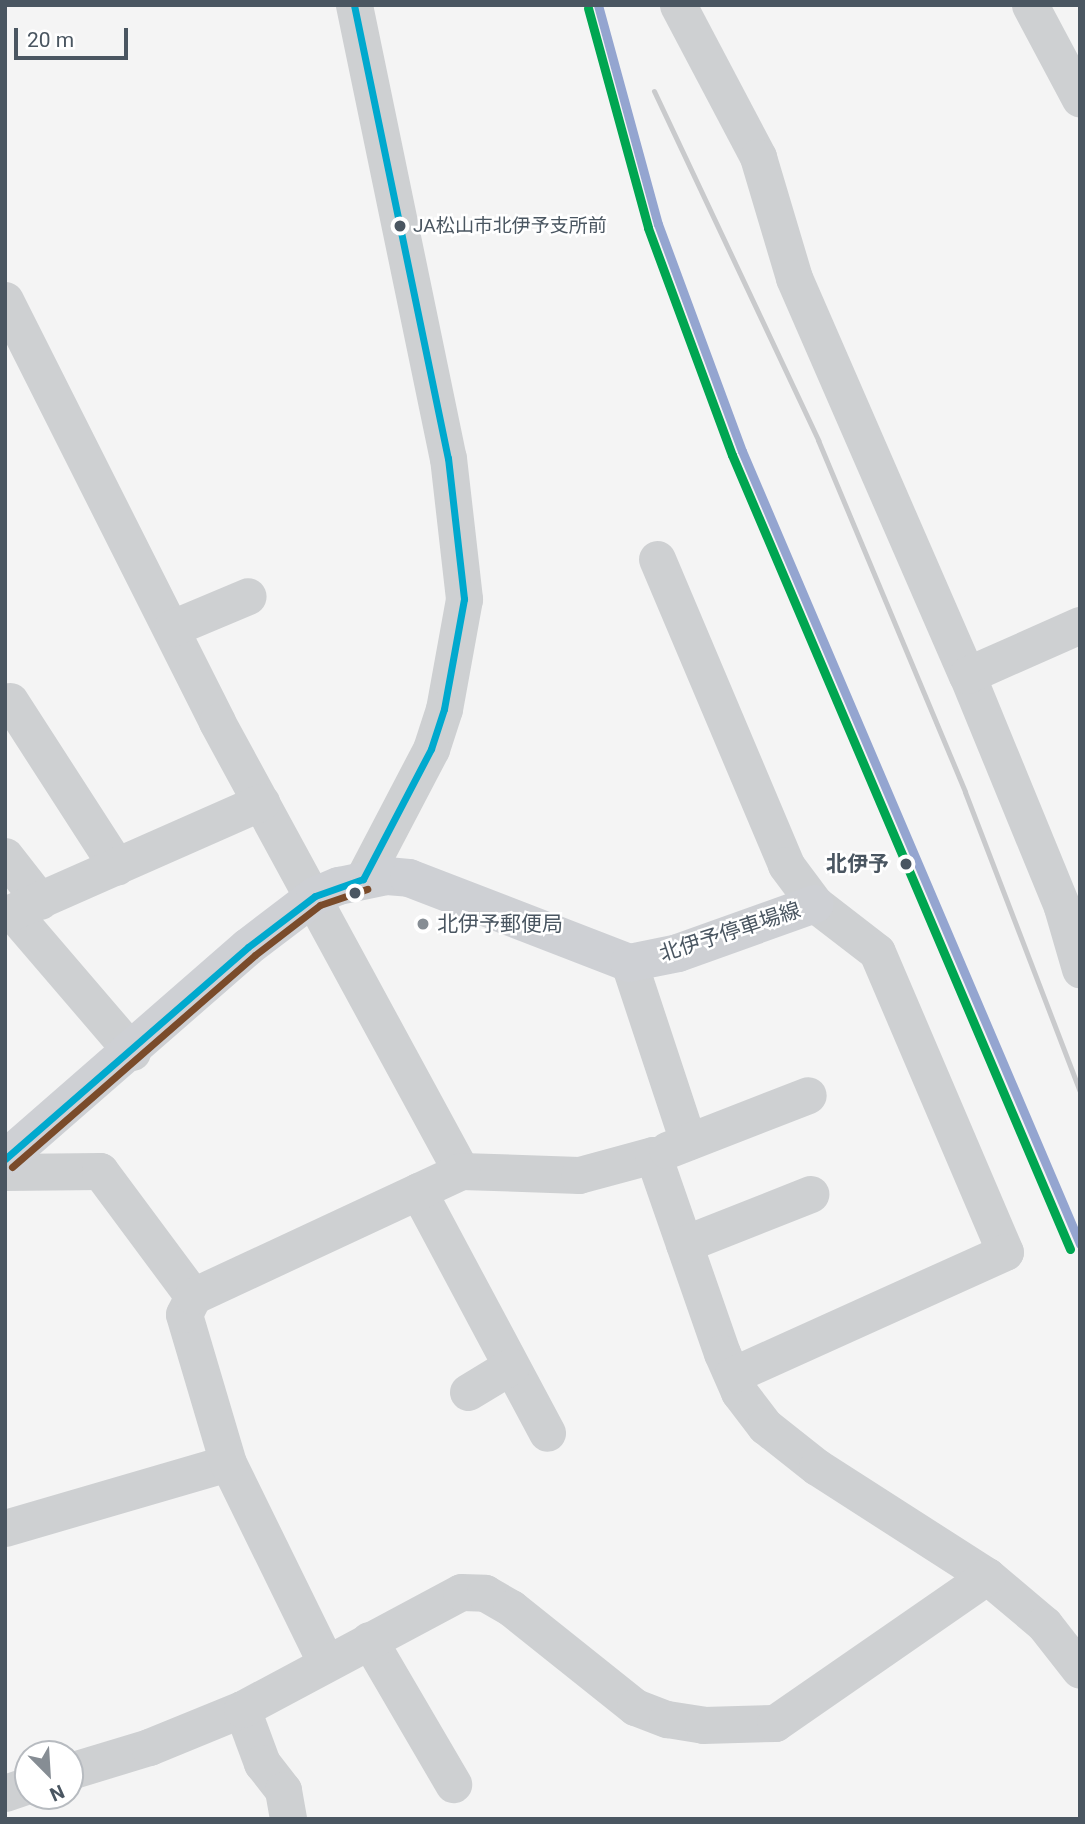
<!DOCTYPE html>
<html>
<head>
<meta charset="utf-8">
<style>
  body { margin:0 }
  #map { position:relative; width:1085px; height:1824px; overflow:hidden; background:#f4f4f4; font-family:Roboto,"Noto Sans JP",sans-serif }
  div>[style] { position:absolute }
  .minor>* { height:37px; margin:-18.5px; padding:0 18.5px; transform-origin:18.5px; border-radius:18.5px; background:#ced0d2 }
  .secondary>* { height:38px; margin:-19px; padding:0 19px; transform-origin:19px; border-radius:19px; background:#ced0d4 }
  .rail>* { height:5px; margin:-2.5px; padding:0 2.5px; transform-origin:2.5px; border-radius:2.5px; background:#c9cacc }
  .bus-1>* { height:7px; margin:-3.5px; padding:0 3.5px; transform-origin:3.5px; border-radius:3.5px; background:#00a9ce }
  .bus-2>* { height:7px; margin:-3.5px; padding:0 3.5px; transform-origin:3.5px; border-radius:3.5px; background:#7a4b2a }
  .rail-1>* { height:9px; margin:-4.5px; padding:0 4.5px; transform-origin:4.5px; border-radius:4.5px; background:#94a5d0 }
  .rail-2>* { height:9px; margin:-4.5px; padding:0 4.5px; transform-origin:4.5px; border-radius:4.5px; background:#00a651 }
  .dots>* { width:19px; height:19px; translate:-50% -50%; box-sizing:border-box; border:4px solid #fff; border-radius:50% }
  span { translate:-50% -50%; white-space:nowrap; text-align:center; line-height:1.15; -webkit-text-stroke:5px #fff; paint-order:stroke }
  .bus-label { font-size:19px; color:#4a5661 }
  .left { translate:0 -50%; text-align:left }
  .stop-label { font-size:21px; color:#4a5661; font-weight:700 }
  .right { translate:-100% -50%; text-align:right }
  .poi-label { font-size:21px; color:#4a5661 }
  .street-label { font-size:21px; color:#4a5661 }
  .frame { position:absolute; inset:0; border:7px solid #4a5661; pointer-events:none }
  .north { position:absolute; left:14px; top:1740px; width:70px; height:70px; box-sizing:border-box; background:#fff; border:2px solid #b7bbc0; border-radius:50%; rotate:156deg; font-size:19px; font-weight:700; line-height:28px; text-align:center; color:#4a5661 }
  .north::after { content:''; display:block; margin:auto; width:24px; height:32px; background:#868d94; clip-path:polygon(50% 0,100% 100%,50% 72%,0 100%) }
  .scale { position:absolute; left:14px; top:28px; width:114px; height:32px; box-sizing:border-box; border:4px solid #4a5661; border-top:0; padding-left:9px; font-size:21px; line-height:24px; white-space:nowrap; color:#4a5661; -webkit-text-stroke:5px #fff; paint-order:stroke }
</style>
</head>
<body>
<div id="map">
  <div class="minor">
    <i style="left:354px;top:5px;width:463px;rotate:78.3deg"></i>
    <i style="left:448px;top:458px;width:142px;rotate:83.5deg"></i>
    <i style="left:464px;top:599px;width:112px;rotate:100.3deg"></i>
    <i style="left:444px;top:709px;width:42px;rotate:108deg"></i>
    <i style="left:431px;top:749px;width:147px;rotate:117.6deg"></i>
    <i style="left:678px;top:5px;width:172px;rotate:62.2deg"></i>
    <i style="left:758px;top:157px;width:126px;rotate:73.4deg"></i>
    <i style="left:794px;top:278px;width:433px;rotate:66.5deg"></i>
    <i style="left:967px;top:675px;width:251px;rotate:67.7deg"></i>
    <i style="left:1062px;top:907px;width:65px;rotate:73.8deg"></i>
    <i style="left:1030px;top:5px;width:106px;rotate:62deg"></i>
    <i style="left:5px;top:300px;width:472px;rotate:63.3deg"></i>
    <i style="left:217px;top:722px;width:511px;rotate:61.48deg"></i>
    <i style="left:461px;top:1171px;width:118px;rotate:1.9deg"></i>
    <i style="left:579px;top:1175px;width:77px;rotate:-15.1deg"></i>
    <i style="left:653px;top:1155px;width:210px;rotate:70.8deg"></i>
    <i style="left:722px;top:1353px;width:43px;rotate:66.4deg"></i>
    <i style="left:739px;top:1392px;width:43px;rotate:52.6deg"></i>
    <i style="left:765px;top:1426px;width:66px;rotate:38.3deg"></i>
    <i style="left:817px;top:1467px;width:202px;rotate:32.7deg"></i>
    <i style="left:987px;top:1576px;width:75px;rotate:40.1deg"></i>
    <i style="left:1044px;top:1624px;width:58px;rotate:52deg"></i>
    <i style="left:657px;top:559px;width:332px;rotate:67.1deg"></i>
    <i style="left:786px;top:865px;width:49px;rotate:53.4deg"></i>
    <i style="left:815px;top:904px;width:78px;rotate:37.7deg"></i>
    <i style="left:877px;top:952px;width:326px;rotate:66.9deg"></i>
    <i style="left:1005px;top:1252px;width:299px;rotate:155.7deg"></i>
    <i style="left:172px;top:628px;width:82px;rotate:-22.8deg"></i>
    <i style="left:967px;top:675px;width:124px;rotate:-23.9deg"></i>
    <i style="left:10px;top:701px;width:197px;rotate:57.2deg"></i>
    <i style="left:5px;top:856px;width:57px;rotate:52.1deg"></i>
    <i style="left:13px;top:913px;width:183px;rotate:49.4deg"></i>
    <i style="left:5px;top:915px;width:280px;rotate:-23.8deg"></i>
    <i style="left:629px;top:963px;width:188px;rotate:71.7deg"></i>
    <i style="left:667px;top:1150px;width:151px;rotate:-21.3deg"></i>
    <i style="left:5px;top:1172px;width:95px;rotate:-0.6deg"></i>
    <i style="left:100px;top:1171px;width:156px;rotate:53.4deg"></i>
    <i style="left:418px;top:1191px;width:274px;rotate:61.9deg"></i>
    <i style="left:684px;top:1244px;width:136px;rotate:-21.6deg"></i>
    <i style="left:468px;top:1392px;width:50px;rotate:-31.2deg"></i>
    <i style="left:5px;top:1528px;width:232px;rotate:-16.3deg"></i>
    <i style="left:369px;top:1640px;width:167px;rotate:59.7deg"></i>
    <i style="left:325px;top:1661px;width:220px;rotate:-116.1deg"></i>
    <i style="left:228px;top:1463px;width:155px;rotate:-106.5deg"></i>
    <i style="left:184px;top:1314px;width:20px;rotate:-63deg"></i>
    <i style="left:193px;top:1296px;width:296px;rotate:-25deg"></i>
    <i style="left:242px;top:1709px;width:58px;rotate:69.7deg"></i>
    <i style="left:262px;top:1763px;width:34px;rotate:52deg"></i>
    <i style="left:283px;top:1790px;width:29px;rotate:80deg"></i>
    <i style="left:70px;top:1771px;width:83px;rotate:-16.9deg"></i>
    <i style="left:149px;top:1747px;width:100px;rotate:-22.2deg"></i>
    <i style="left:242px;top:1709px;width:248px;rotate:-28.1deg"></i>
    <i style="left:461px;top:1592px;width:24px;rotate:2deg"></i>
    <i style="left:485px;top:1593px;width:30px;rotate:30deg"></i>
    <i style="left:511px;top:1608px;width:159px;rotate:38.6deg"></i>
    <i style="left:635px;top:1707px;width:34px;rotate:21deg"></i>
    <i style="left:667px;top:1719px;width:36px;rotate:9deg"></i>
    <i style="left:703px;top:1725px;width:72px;rotate:-1.6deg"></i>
    <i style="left:775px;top:1723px;width:258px;rotate:-34.7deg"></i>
    <i style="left:5px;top:1793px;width:24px;rotate:-19deg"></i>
  </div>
  <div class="secondary">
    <i style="left:5px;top:1159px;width:322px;rotate:-41.1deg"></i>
    <i style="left:248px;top:947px;width:84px;rotate:-37.3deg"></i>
    <i style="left:315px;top:896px;width:26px;rotate:-23deg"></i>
    <i style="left:339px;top:886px;width:49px;rotate:-11.8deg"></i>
    <i style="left:387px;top:876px;width:22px;rotate:5deg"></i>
    <i style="left:409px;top:878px;width:236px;rotate:21.1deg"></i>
    <i style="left:629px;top:963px;width:50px;rotate:-11.5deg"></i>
    <i style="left:678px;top:953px;width:145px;rotate:-19.7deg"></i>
  </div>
  <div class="rail">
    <i style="left:654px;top:91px;width:386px;rotate:64.8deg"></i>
    <i style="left:818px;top:440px;width:381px;rotate:67.3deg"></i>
    <i style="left:965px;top:792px;width:320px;rotate:69deg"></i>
  </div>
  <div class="bus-1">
    <i style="left:354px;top:5px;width:463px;rotate:78.3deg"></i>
    <i style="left:448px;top:458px;width:142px;rotate:83.5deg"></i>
    <i style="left:464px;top:599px;width:112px;rotate:100.3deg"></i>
    <i style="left:444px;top:709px;width:42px;rotate:108deg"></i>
    <i style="left:431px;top:749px;width:147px;rotate:117.6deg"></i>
    <i style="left:5px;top:1159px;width:322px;rotate:-41.1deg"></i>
    <i style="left:248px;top:947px;width:84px;rotate:-37.3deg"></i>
    <i style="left:315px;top:896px;width:51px;rotate:-19.5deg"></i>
  </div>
  <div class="bus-2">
    <i style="left:12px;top:1167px;width:322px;rotate:-41.1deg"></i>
    <i style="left:255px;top:955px;width:82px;rotate:-37.6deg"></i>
    <i style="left:320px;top:905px;width:50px;rotate:-18.8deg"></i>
  </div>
  <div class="rail-1">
    <i style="left:598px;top:5px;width:227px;rotate:74.7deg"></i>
    <i style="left:658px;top:224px;width:242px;rotate:69.7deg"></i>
    <i style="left:742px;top:451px;width:862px;rotate:66.91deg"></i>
  </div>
  <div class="rail-2">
    <i style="left:588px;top:8px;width:228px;rotate:74.7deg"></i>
    <i style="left:648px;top:228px;width:242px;rotate:69.7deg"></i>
    <i style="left:732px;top:455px;width:863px;rotate:66.94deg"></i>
  </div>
  <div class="dots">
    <i style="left:400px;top:226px;background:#4a5661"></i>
    <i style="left:906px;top:864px;background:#4a5661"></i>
    <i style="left:355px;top:893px;background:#4a5661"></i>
    <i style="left:423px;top:924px;background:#868d94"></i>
  </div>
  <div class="bus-label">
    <span class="left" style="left:413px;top:226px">JA松山市北伊予支所前</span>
  </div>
  <div class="stop-label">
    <span class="right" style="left:889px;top:864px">北伊予</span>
  </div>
  <div class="poi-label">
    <span class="left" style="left:437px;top:924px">北伊予郵便局</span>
  </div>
  <div class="street-label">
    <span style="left:730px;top:932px;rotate:-18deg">北伊予停車場線</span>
  </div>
  <div class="frame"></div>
  <div class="north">N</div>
  <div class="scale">20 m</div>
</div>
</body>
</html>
